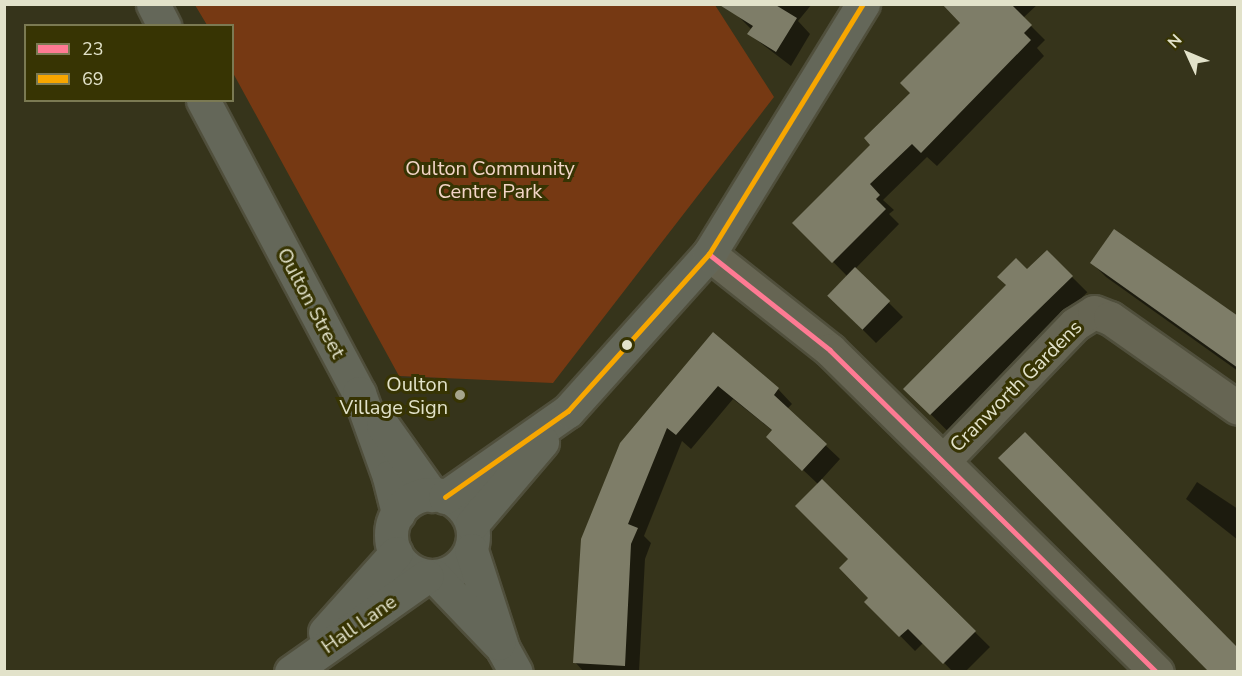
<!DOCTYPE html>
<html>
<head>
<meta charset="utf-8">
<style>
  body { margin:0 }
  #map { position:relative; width:1242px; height:676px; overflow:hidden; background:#36341b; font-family:"Nunito Sans",sans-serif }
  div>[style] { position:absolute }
  .green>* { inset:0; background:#763913 }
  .shadow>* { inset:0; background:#0007; transform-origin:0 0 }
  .building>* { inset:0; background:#7e7d68; transform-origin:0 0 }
  .roads { filter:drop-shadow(2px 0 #504f3c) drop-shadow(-2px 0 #504f3c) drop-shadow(0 2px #504f3c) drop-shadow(0 -2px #504f3c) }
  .street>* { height:33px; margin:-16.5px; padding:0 16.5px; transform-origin:16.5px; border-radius:16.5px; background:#666553 }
  .secondary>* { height:33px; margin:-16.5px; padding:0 16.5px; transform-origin:16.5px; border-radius:16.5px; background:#646759 }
  .secondary>.ring { margin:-16.5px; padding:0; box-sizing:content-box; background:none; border:33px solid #646759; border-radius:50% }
  .bus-1>* { height:4.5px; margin:-2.25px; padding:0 2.25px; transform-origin:2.25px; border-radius:2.25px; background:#fe7a93 }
  .bus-2>* { height:4.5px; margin:-2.25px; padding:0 2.25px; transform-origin:2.25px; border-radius:2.25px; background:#f7a600 }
  .dots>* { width:16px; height:16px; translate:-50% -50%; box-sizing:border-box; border:3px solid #373403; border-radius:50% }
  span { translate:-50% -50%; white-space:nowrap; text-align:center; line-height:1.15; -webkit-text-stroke:6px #373403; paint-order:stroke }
  .park-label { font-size:20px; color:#f3d5c7 }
  .street-label { font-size:20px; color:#e2e2ca }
  .poi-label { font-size:20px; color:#e2e2ca }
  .right { translate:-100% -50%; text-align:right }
  .frame { position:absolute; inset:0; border:6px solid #e2e2ca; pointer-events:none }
  .legend { position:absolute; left:24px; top:24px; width:210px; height:78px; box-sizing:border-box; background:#373403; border:2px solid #7b7a53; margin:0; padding:8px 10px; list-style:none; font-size:18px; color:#e2e2ca }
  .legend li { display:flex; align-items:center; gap:12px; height:30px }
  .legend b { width:30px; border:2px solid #7b7a53 }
  .north { position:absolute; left:1158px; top:24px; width:60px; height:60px; -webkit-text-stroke:4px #373403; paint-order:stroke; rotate:314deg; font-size:16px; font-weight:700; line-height:24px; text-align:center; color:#e2e2ca }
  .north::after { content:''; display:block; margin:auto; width:21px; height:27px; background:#e2e2ca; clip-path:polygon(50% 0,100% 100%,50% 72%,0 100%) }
</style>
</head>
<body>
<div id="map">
  <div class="green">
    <i style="clip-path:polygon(195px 5px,715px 5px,774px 97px,553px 383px,399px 376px,233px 73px,232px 26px,207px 25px)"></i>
  </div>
  <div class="shadow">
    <i style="clip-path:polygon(742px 4px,812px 4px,798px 21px,810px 34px,791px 66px,749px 34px,752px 30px,736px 14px)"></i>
    <i style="clip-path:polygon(954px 4px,1038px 4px,1023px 18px,1045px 40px,1037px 48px,1044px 56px,937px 166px,927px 157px,883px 200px,894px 210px,889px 214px,899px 224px,855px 269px,903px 317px,876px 343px,828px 295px,847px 276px,795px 223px,873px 145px,912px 93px,963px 23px)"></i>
    <i style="left:1047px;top:252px;width:57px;height:197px;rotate:45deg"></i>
    <i style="clip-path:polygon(1092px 263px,1238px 319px,1238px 371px,1106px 277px)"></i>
    <i style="clip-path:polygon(713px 334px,778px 389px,792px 404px,787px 409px,840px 459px,821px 480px,990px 647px,965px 672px,953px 672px,924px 642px,915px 651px,867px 602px,870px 598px,819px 485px,783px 451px,773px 431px,733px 399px,691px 449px,682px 441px,644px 536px,651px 543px,645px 559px,639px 672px,584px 672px,575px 662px,583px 539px)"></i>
    <i style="clip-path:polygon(1197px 482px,1238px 509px,1238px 540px,1186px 499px)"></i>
  </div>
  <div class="building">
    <i style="clip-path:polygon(718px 4px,774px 4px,797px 18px,776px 52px,747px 34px,753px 26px)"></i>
    <i style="clip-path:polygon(942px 4px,1011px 4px,1032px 25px,1024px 33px,1031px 40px,921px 153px,912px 144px,870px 184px,880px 195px,876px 199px,886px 209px,832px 263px,792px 223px,870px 145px,864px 138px,910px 93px,900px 83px,960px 23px)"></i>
    <i style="clip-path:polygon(1114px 229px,1238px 316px,1238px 368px,1090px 263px)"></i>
    <i style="clip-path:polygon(1047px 250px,1073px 276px,930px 415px,903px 389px,1006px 285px,997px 277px,1016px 258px,1027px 269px)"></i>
    <i style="left:855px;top:267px;width:49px;height:40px;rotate:44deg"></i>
    <i style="clip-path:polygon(713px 332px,779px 388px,774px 395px,827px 444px,802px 471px,766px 437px,772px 430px,718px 386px,676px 435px,667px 428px,628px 524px,638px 528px,631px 544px,625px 666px,573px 663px,581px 539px,620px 443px)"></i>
    <i style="clip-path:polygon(1025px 432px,1238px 648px,1238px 672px,1209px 672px,998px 458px)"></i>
    <i style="clip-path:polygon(822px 479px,976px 631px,943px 664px,908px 629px,899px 637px,864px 602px,868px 598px,839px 568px,848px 559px,795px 506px)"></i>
  </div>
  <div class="roads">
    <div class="street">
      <i style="left:709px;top:254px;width:154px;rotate:38.4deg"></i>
      <i style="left:830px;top:350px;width:459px;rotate:44.6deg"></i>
      <i style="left:945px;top:459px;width:187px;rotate:-46.1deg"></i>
      <i style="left:1075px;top:324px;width:22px;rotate:-32deg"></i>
      <i style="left:1094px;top:312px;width:17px;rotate:21deg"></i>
      <i style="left:1110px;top:318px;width:156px;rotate:35.1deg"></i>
    </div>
    <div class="secondary">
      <i style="left:153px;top:4px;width:25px;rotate:63deg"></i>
      <i style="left:203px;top:100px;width:332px;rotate:62deg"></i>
      <i style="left:359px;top:393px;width:89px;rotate:70.3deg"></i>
      <i style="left:389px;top:477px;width:38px;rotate:76deg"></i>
      <i style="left:383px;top:426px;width:85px;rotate:54.6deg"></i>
      <i class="ring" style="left:391px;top:494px;width:49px;height:49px"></i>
      <i style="left:445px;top:497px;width:150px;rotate:-35deg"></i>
      <i style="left:568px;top:411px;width:211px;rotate:-48.1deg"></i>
      <i style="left:709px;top:254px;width:294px;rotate:-58.4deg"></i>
      <i style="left:472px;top:524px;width:108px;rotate:-49.5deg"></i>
      <i style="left:471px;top:550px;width:104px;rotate:72.1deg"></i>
      <i style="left:503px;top:649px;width:26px;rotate:61deg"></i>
      <i style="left:434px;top:576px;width:93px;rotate:46.3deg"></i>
      <i style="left:325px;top:632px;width:106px;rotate:-48.1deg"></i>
      <i style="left:291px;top:672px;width:166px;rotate:-35.2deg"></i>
    </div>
  </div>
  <div class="bus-1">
    <i style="left:709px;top:254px;width:154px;rotate:38.4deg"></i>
    <i style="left:830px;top:350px;width:459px;rotate:44.6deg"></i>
  </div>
  <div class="bus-2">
    <i style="left:445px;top:497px;width:150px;rotate:-35deg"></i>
    <i style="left:568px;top:411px;width:211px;rotate:-48.1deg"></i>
    <i style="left:709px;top:254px;width:294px;rotate:-58.4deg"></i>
  </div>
  <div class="dots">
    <i style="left:627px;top:345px;background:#e2e2ca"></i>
    <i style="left:460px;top:395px;background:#a6a58d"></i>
  </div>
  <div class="park-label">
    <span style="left:490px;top:180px">Oulton Community<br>Centre Park</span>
  </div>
  <div class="street-label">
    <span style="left:311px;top:303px;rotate:62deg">Oulton Street</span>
    <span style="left:1016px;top:386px;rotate:-45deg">Cranworth Gardens</span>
    <span style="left:359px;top:624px;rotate:-35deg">Hall Lane</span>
  </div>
  <div class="poi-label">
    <span class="right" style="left:448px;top:396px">Oulton<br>Village Sign</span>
  </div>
  <div class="frame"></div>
  <ul class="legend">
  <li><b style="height:8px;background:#fe7a93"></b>23</li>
  <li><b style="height:8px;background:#f7a600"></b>69</li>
  </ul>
  <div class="north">N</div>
</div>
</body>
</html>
